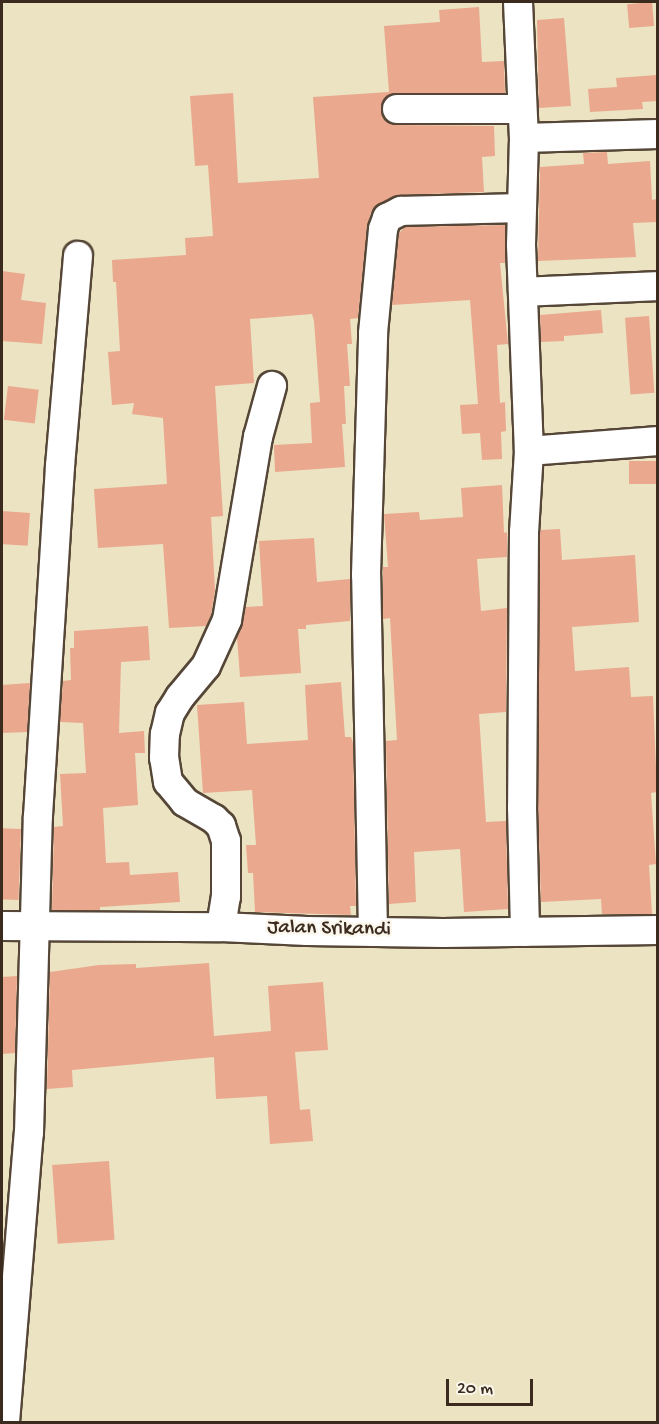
<!DOCTYPE html>
<html>
<head>
<meta charset="utf-8">
<style>
  body { margin:0 }
  #map { position:relative; width:659px; height:1424px; overflow:hidden; background:#ebe3c2; font-family:"Gochi Hand",sans-serif }
  div>[style] { position:absolute }
  .building>* { inset:0; background:#eaa88e; transform-origin:0 0 }
  .roads { filter:drop-shadow(2px 0 #554637) drop-shadow(-2px 0 #554637) drop-shadow(0 2px #554637) drop-shadow(0 -2px #554637) }
  .minor>* { height:28px; margin:-14px; padding:0 14px; transform-origin:14px; border-radius:14px; background:#fff }
  span { translate:-50% -50%; white-space:nowrap; text-align:center; line-height:1.15; -webkit-text-stroke:5px #fbf7ec; paint-order:stroke }
  .street-label { font-size:21px; color:#3b2a1e }
  .frame { position:absolute; inset:0; border:3px solid #3b2a1e; pointer-events:none }
  .scale { position:absolute; left:446px; top:1379px; width:87px; height:27px; box-sizing:border-box; border:3px solid #3b2a1e; border-top:0; padding-left:8px; font-size:18px; line-height:21px; white-space:nowrap; color:#3b2a1e; -webkit-text-stroke:4px #fbf7ec; paint-order:stroke }
</style>
</head>
<body>
<div id="map">
  <div class="building">
    <i style="left:652px;top:2px;width:24px;height:25px;rotate:85deg"></i>
    <i style="clip-path:polygon(479px 7px,482px 62px,504px 61px,505px 93px,396px 93px,383px 100px,381px 110px,383px 118px,396px 125px,494px 126px,495px 156px,482px 157px,484px 192px,400px 195px,380px 203px,371px 212px,367px 227px,358px 318px,350px 319px,352px 344px,347px 344px,350px 386px,344px 386px,346px 424px,342px 424px,345px 467px,275px 472px,274px 445px,312px 443px,310px 403px,320px 402px,314px 321px,312px 314px,250px 319px,254px 383px,215px 386px,223px 516px,211px 517px,215px 590px,211px 615px,206px 626px,169px 628px,163px 544px,98px 548px,94px 489px,167px 484px,163px 418px,132px 414px,134px 403px,112px 405px,108px 352px,120px 351px,116px 282px,113px 282px,112px 260px,186px 255px,185px 238px,213px 236px,208px 165px,195px 166px,190px 96px,233px 93px,238px 183px,319px 178px,313px 97px,389px 92px,384px 26px,440px 22px,439px 10px)"></i>
    <i style="clip-path:polygon(564px 18px,571px 106px,539px 108px,537px 20px)"></i>
    <i style="clip-path:polygon(657px 75px,657px 101px,642px 102px,643px 109px,590px 112px,588px 89px,617px 87px,616px 78px)"></i>
    <i style="clip-path:polygon(607px 152px,608px 164px,650px 161px,652px 200px,657px 199px,657px 222px,633px 223px,636px 257px,538px 261px,540px 167px,584px 164px,583px 153px)"></i>
    <i style="clip-path:polygon(505px 225px,505px 263px,500px 263px,508px 344px,497px 345px,500px 403px,505px 402px,506px 431px,501px 432px,502px 459px,482px 460px,480px 433px,462px 434px,460px 405px,478px 404px,470px 300px,392px 305px,399px 233px,405px 227px)"></i>
    <i style="clip-path:polygon(2px 271px,25px 274px,21px 300px,46px 303px,42px 344px,2px 341px)"></i>
    <i style="clip-path:polygon(601px 310px,603px 333px,564px 336px,564px 341px,541px 342px,540px 315px)"></i>
    <i style="left:649px;top:316px;width:77px;height:24px;rotate:86deg"></i>
    <i style="left:8px;top:386px;width:31px;height:34px;rotate:7deg"></i>
    <i style="left:657px;top:461px;width:23px;height:28px;rotate:90deg"></i>
    <i style="clip-path:polygon(502px 485px,504px 533px,507px 532px,507px 557px,477px 559px,481px 611px,507px 608px,506px 712px,479px 714px,486px 822px,506px 821px,508px 909px,464px 912px,460px 849px,414px 852px,416px 902px,389px 904px,386px 741px,397px 740px,390px 618px,383px 619px,383px 567px,388px 567px,384px 514px,419px 512px,420px 520px,463px 517px,461px 488px)"></i>
    <i style="left:2px;top:511px;width:28px;height:33px;rotate:4deg"></i>
    <i style="clip-path:polygon(560px 529px,562px 560px,635px 555px,639px 622px,572px 627px,575px 671px,629px 667px,631px 697px,653px 696px,657px 792px,651px 793px,656px 864px,649px 865px,652px 914px,602px 914px,601px 899px,541px 902px,538px 807px,540px 533px,541px 530px)"></i>
    <i style="clip-path:polygon(314px 538px,317px 582px,350px 579px,350px 621px,306px 625px,306px 629px,298px 629px,301px 673px,240px 677px,237px 637px,246px 607px,263px 606px,259px 541px)"></i>
    <i style="clip-path:polygon(148px 626px,150px 660px,121px 662px,119px 733px,144px 731px,145px 753px,135px 753px,138px 805px,103px 808px,106px 863px,129px 862px,130px 875px,178px 872px,180px 902px,100px 907px,100px 910px,52px 910px,54px 827px,63px 826px,60px 774px,86px 773px,83px 723px,60px 722px,63px 681px,71px 680px,70px 648px,74px 648px,74px 631px)"></i>
    <i style="clip-path:polygon(341px 682px,345px 737px,351px 737px,353px 743px,356px 906px,350px 906px,351px 915px,255px 912px,253px 873px,248px 873px,246px 845px,256px 845px,252px 790px,203px 793px,197px 705px,244px 702px,247px 744px,308px 740px,305px 685px)"></i>
    <i style="clip-path:polygon(30px 683px,27px 732px,2px 733px,2px 685px)"></i>
    <i style="left:21px;top:829px;width:71px;height:19px;rotate:92deg"></i>
    <i style="clip-path:polygon(209px 963px,214px 1036px,271px 1031px,268px 986px,323px 982px,328px 1050px,295px 1052px,300px 1110px,310px 1109px,313px 1141px,270px 1144px,267px 1096px,216px 1099px,214px 1057px,72px 1070px,73px 1087px,47px 1089px,50px 972px,99px 965px,136px 964px,136px 968px)"></i>
    <i style="clip-path:polygon(17px 976px,15px 1053px,2px 1054px,2px 977px)"></i>
    <i style="left:109px;top:1161px;width:79px;height:57px;rotate:86deg"></i>
  </div>
  <div class="roads">
    <div class="minor">
      <i style="left:518px;top:2px;width:136px;rotate:87.5deg"></i>
      <i style="left:524px;top:138px;width:107px;rotate:91.6deg"></i>
      <i style="left:521px;top:245px;width:206px;rotate:87.8deg"></i>
      <i style="left:529px;top:451px;width:81px;rotate:93.5deg"></i>
      <i style="left:524px;top:532px;width:275px;rotate:90.4deg"></i>
      <i style="left:522px;top:807px;width:125px;rotate:88.6deg"></i>
      <i style="left:397px;top:109px;width:124px"></i>
      <i style="left:524px;top:138px;width:134px;rotate:-1.7deg"></i>
      <i style="left:523px;top:292px;width:135px;rotate:-2.5deg"></i>
      <i style="left:529px;top:451px;width:129px;rotate:-4.4deg"></i>
      <i style="left:2px;top:926px;width:219px;rotate:0.3deg"></i>
      <i style="left:221px;top:927px;width:86px;rotate:2.7deg"></i>
      <i style="left:307px;top:931px;width:136px;rotate:0.8deg"></i>
      <i style="left:443px;top:933px;width:215px;rotate:-0.8deg"></i>
      <i style="left:221px;top:927px;width:30px;rotate:-81deg"></i>
      <i style="left:226px;top:897px;width:56px;rotate:-90deg"></i>
      <i style="left:226px;top:841px;width:16px;rotate:-108deg"></i>
      <i style="left:221px;top:826px;width:10px;rotate:-135deg"></i>
      <i style="left:214px;top:819px;width:34px;rotate:-150deg"></i>
      <i style="left:185px;top:802px;width:26px;rotate:-130deg"></i>
      <i style="left:168px;top:782px;width:24px;rotate:-99deg"></i>
      <i style="left:164px;top:758px;width:24px;rotate:-88deg"></i>
      <i style="left:165px;top:734px;width:22px;rotate:-77deg"></i>
      <i style="left:170px;top:713px;width:19px;rotate:-58deg"></i>
      <i style="left:180px;top:697px;width:40px;rotate:-50deg"></i>
      <i style="left:206px;top:666px;width:51px;rotate:-65.5deg"></i>
      <i style="left:227px;top:620px;width:186px;rotate:-80.4deg"></i>
      <i style="left:258px;top:437px;width:53px;rotate:-74.6deg"></i>
      <i style="left:373px;top:932px;width:357px;rotate:-91.1deg"></i>
      <i style="left:366px;top:575px;width:242px;rotate:-88.3deg"></i>
      <i style="left:373px;top:333px;width:104px;rotate:-84.5deg"></i>
      <i style="left:383px;top:229px;width:12px;rotate:-70deg"></i>
      <i style="left:387px;top:218px;width:16px;rotate:-27deg"></i>
      <i style="left:401px;top:211px;width:119px;rotate:-1.4deg"></i>
      <i style="left:5px;top:1422px;width:290px;rotate:-85.3deg"></i>
      <i style="left:29px;top:1133px;width:317px;rotate:-88.4deg"></i>
      <i style="left:38px;top:816px;width:351px;rotate:-86.4deg"></i>
      <i style="left:60px;top:466px;width:211px;rotate:-85.1deg"></i>
    </div>
  </div>
  <div class="street-label">
    <span style="left:329px;top:930px;rotate:1deg">Jalan Srikandi</span>
  </div>
  <div class="frame"></div>
  <div class="scale">20 m</div>
</div>
</body>
</html>
